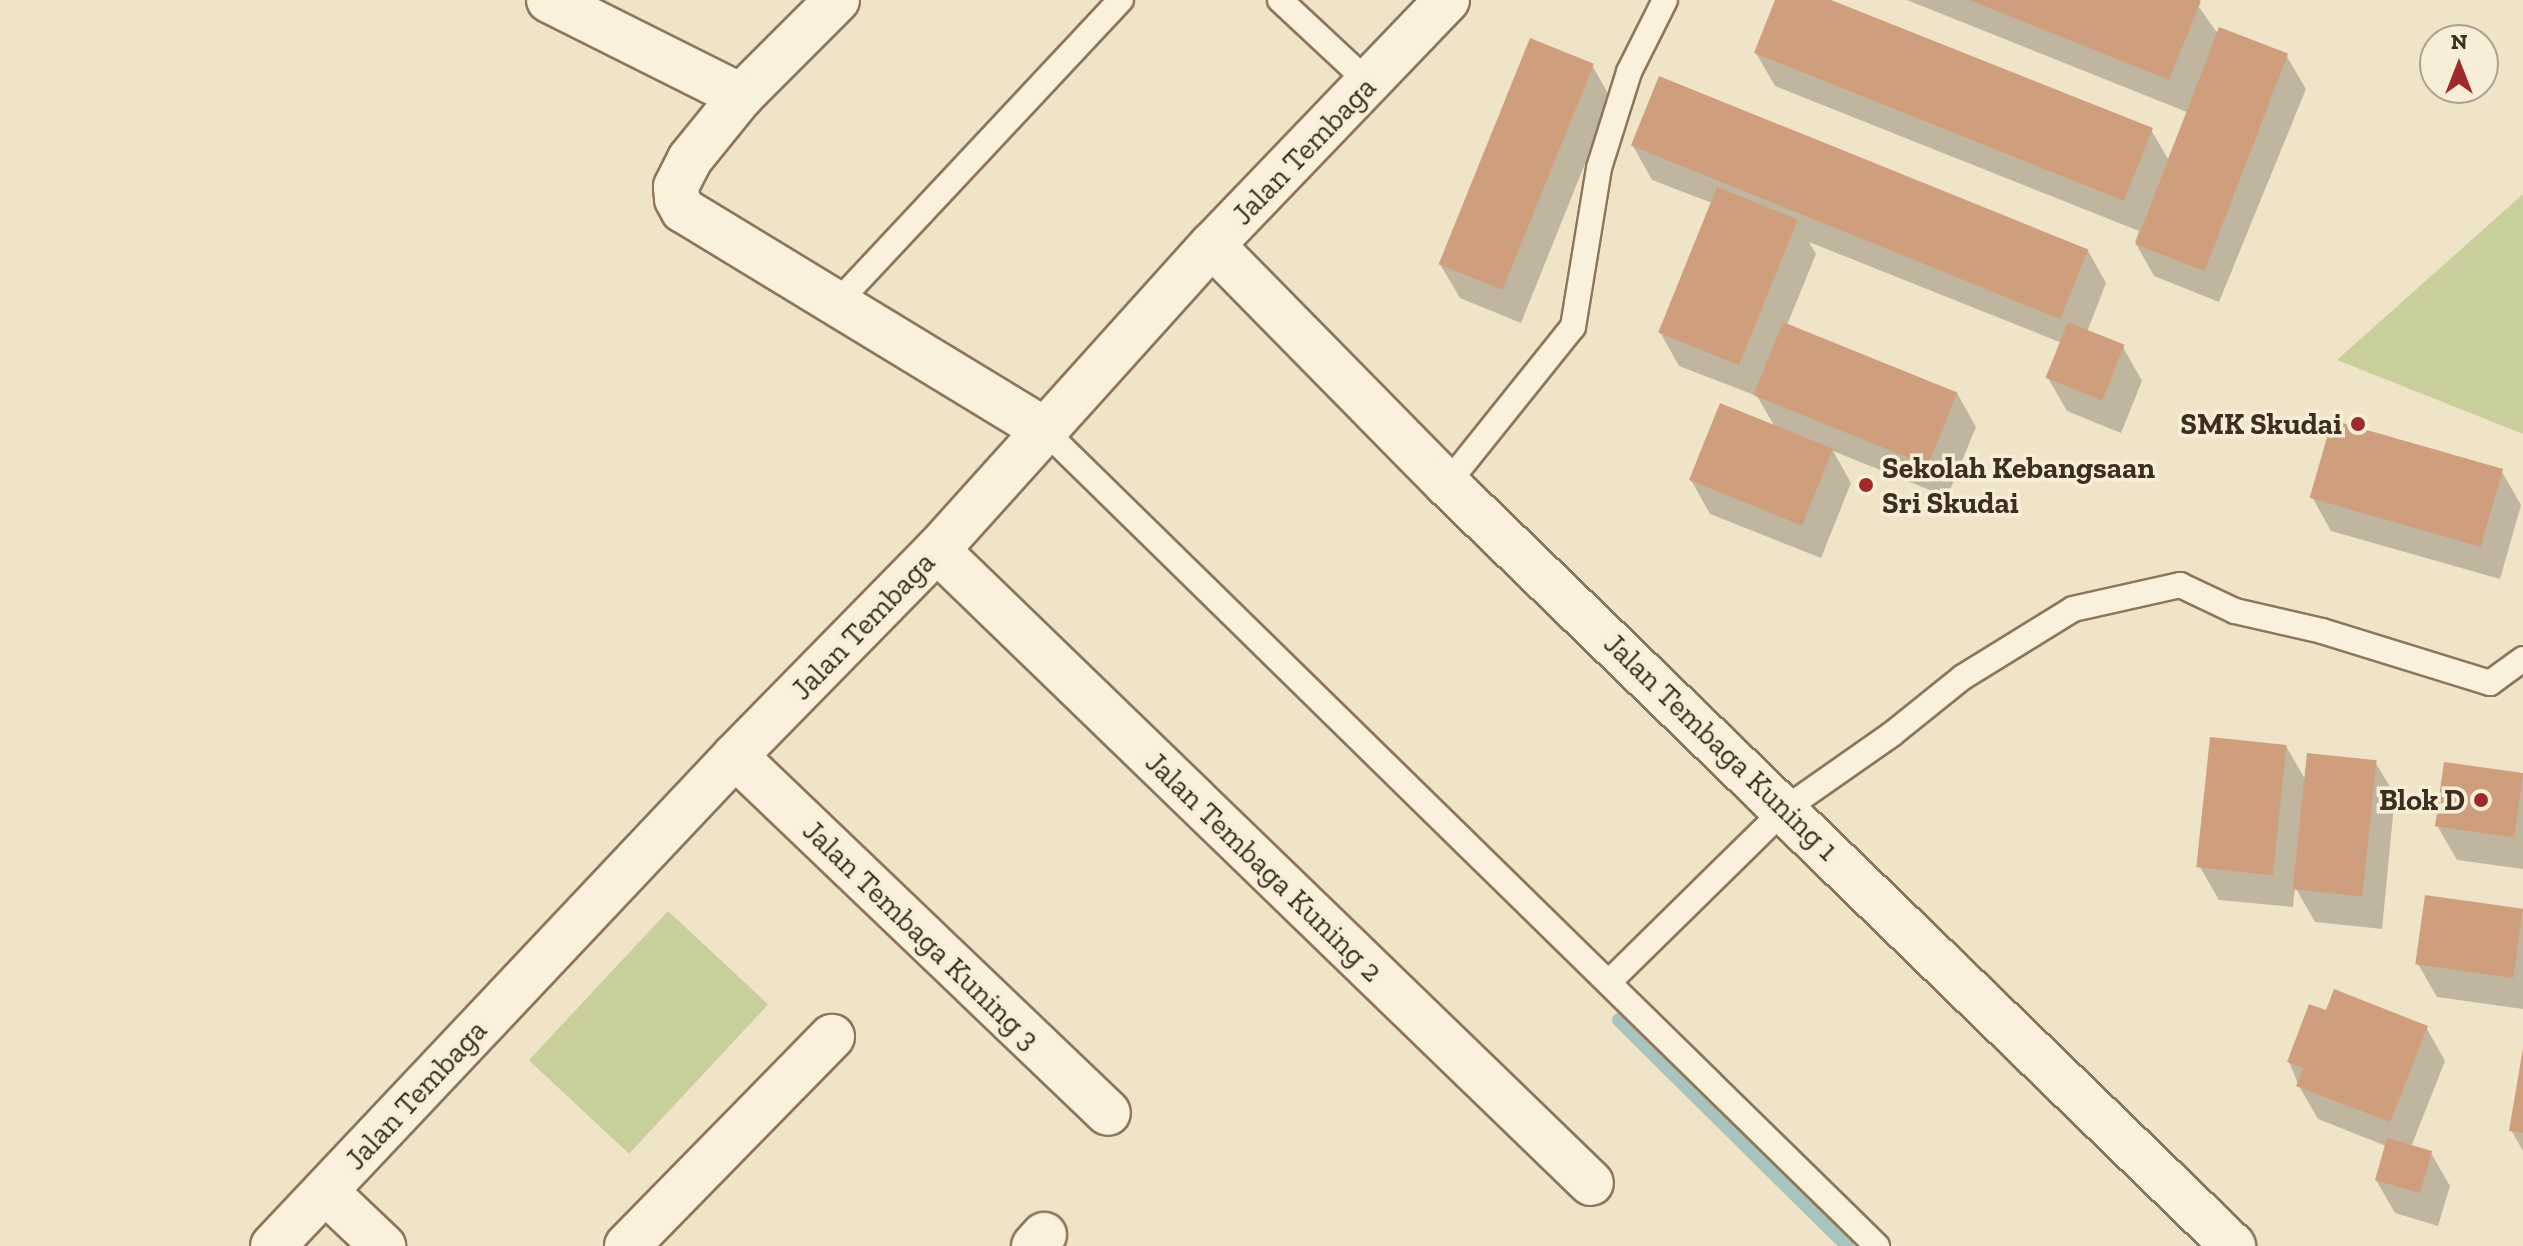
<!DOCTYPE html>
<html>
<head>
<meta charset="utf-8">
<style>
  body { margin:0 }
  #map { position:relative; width:2523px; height:1246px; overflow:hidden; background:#f0e4c8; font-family:"Zilla Slab",serif }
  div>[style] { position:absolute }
  .green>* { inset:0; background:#c9cf9b; transform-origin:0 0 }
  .shadow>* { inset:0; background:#0003 }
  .stream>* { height:14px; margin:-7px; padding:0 7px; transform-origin:7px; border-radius:7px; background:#a9c4bc }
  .building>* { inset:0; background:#cf9f7d; transform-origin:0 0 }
  .roads { filter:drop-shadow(2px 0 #8d765c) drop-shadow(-2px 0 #8d765c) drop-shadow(0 2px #8d765c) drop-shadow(0 -2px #8d765c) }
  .lane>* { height:24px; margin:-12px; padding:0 12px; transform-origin:12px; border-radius:12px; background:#faf1dc }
  .street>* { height:44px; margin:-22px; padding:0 22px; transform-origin:22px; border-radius:22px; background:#faf1dc }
  .secondary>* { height:44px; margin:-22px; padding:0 22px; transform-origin:22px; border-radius:22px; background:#faf1dc }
  .dots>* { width:22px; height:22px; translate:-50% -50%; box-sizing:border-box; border:4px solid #f7eed8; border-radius:50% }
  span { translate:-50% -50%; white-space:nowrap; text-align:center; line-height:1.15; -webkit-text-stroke:7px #f7eed8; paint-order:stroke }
  .street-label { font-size:30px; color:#3d2e20 }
  .poi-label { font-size:30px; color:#3d2e20; font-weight:700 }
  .right { translate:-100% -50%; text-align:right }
  .left { translate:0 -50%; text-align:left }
  .north { position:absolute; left:2419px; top:24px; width:80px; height:80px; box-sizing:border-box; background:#f7eed8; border:2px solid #ada18e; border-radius:50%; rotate:0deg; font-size:22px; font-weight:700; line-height:32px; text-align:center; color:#3d2e20 }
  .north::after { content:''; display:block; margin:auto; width:28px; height:36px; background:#9e2a2b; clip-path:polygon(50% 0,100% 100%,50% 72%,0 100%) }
</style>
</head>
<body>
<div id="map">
  <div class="green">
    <i style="clip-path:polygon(2523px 194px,2523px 434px,2337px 360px)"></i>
    <i style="left:668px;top:911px;width:137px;height:204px;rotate:43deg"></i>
  </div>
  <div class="shadow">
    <i style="clip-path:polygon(1778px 0,1825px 0,2151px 130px,2168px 159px,2187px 112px,1907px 0,2194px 0,2218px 34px,2286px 55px,2306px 89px,2219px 302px,2154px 276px,2135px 242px,2139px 231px,1775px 86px,1756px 53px)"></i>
    <i style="clip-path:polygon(1592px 65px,1611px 99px,1521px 323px,1460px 298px,1440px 264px)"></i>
    <i style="clip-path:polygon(1633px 146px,2087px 249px,2106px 283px,2087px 332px,2123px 347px,2142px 381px,2121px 433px,2067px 411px,2048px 378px,2062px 343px,1809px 242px,1816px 254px,1787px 325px,1957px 393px,1976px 427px,1947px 497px,1833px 451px,1851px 483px,1821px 558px,1710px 514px,1691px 480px,1775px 427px,1757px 396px,1679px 366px,1660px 332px,1712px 203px,1652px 180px)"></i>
    <i style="clip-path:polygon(2502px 472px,2521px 505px,2500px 579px,2331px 531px,2312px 497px)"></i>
    <i style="clip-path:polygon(2286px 746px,2306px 781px,2375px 762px,2395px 795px,2382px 929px,2315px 922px,2295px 887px,2293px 907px,2219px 900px,2200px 867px)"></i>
    <i style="clip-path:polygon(2523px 775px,2523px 869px,2457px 860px,2438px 827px)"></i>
    <i style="clip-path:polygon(2523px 910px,2523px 1009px,2437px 997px,2418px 964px)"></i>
    <i style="clip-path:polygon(2327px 1013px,2426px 1027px,2445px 1061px,2411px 1147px,2431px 1153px,2450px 1186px,2438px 1226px,2395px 1213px,2376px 1180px,2386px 1146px,2318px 1119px,2299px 1086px,2289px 1062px)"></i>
    <i style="clip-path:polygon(2523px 1053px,2523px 1151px,2511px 1130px)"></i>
  </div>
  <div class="stream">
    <i style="left:1619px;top:1020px;width:321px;rotate:44.7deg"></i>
  </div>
  <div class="building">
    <i style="clip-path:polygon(1775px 0,1831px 0,2153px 128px,2124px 201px,1754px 53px)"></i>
    <i style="clip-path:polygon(1969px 0,2199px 0,2201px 1px,2169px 80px)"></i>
    <i style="left:2219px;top:27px;width:74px;height:233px;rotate:21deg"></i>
    <i style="left:1530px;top:38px;width:69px;height:244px;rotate:22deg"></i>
    <i style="left:1659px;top:76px;width:463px;height:75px;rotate:22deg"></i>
    <i style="left:1717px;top:187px;width:87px;height:157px;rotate:22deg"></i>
    <i style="left:1783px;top:322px;width:188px;height:79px;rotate:22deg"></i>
    <i style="left:2068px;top:322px;width:61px;height:60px;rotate:22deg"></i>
    <i style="left:1720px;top:403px;width:122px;height:83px;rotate:22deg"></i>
    <i style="left:2332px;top:420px;width:178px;height:81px;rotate:16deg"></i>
    <i style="left:2210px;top:737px;width:77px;height:131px;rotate:6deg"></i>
    <i style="left:2307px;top:753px;width:70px;height:137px;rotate:6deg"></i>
    <i style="left:2444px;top:762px;width:80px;height:65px;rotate:8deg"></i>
    <i style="left:2425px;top:895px;width:99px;height:70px;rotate:8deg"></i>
    <i style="clip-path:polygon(2334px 989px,2428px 1026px,2390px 1122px,2296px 1086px,2303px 1068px,2287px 1062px,2309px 1004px,2326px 1010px)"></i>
    <i style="clip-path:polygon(2523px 1048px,2523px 1133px,2509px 1131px)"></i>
    <i style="left:2387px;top:1138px;width:47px;height:44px;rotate:16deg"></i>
  </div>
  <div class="roads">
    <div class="lane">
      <i style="left:1280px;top:0;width:123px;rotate:43deg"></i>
      <i style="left:838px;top:302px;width:414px;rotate:-46.9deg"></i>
      <i style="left:1042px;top:428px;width:1169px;rotate:44.41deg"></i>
      <i style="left:1447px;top:484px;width:201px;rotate:-51.3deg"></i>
      <i style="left:1573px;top:327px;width:161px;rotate:-80.7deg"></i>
      <i style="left:1599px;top:168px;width:101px;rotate:-72.6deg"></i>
      <i style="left:1629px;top:72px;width:80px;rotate:-63.4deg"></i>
      <i style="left:1611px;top:980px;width:244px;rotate:-44.5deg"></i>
      <i style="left:1785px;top:809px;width:131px;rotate:-35deg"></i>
      <i style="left:1892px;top:734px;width:91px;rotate:-38.8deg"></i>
      <i style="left:1963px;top:677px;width:129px;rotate:-31.7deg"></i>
      <i style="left:2073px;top:609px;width:110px;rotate:-12.6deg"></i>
      <i style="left:2180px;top:585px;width:61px;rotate:25.3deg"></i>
      <i style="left:2235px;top:611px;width:89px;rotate:12.9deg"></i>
      <i style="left:2322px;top:631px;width:176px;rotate:17.2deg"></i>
      <i style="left:2490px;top:683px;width:41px;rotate:-36deg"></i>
    </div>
    <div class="street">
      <i style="left:549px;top:0;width:215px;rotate:26.6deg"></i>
      <i style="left:837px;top:0;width:136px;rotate:135deg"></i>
      <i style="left:741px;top:96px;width:81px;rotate:129deg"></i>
      <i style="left:690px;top:159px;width:31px;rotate:117deg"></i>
      <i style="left:676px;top:187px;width:12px;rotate:85deg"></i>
      <i style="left:677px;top:199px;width:13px;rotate:61deg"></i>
      <i style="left:683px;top:210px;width:420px;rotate:31.3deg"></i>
      <i style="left:937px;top:550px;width:910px;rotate:44.07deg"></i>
      <i style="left:735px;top:756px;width:516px;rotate:43.74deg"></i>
      <i style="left:326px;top:1192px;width:79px;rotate:43.5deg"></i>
      <i style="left:273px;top:1246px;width:673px;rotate:-46.68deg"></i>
      <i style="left:735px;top:756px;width:289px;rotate:-45.6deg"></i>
      <i style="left:937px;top:550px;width:411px;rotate:-48deg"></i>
      <i style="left:627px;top:1246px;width:293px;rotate:-45.6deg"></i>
      <i style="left:1034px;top:1246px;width:15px;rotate:-48deg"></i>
    </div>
    <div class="secondary">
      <i style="left:1447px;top:0;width:339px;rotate:133.8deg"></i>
      <i style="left:1212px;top:245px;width:335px;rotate:45.5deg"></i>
      <i style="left:1447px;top:484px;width:1095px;rotate:44.11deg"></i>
    </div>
  </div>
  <div class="dots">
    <i style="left:2358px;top:424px;background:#9e2a2b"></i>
    <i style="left:1866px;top:485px;background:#9e2a2b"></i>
    <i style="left:2481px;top:800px;background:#9e2a2b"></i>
  </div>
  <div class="street-label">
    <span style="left:1304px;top:151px;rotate:-46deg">Jalan Tembaga</span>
    <span style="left:863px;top:626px;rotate:-46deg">Jalan Tembaga</span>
    <span style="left:1721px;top:747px;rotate:44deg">Jalan Tembaga Kuning 1</span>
    <span style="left:1264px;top:867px;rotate:44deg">Jalan Tembaga Kuning 2</span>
    <span style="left:921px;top:935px;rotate:44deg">Jalan Tembaga Kuning 3</span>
    <span style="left:416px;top:1095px;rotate:-47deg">Jalan Tembaga</span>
  </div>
  <div class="poi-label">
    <span class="right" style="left:2342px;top:424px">SMK Skudai</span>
    <span class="left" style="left:1882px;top:485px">Sekolah Kebangsaan<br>Sri Skudai</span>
    <span class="right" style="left:2465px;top:800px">Blok D</span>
  </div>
  <div class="north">N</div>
</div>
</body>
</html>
